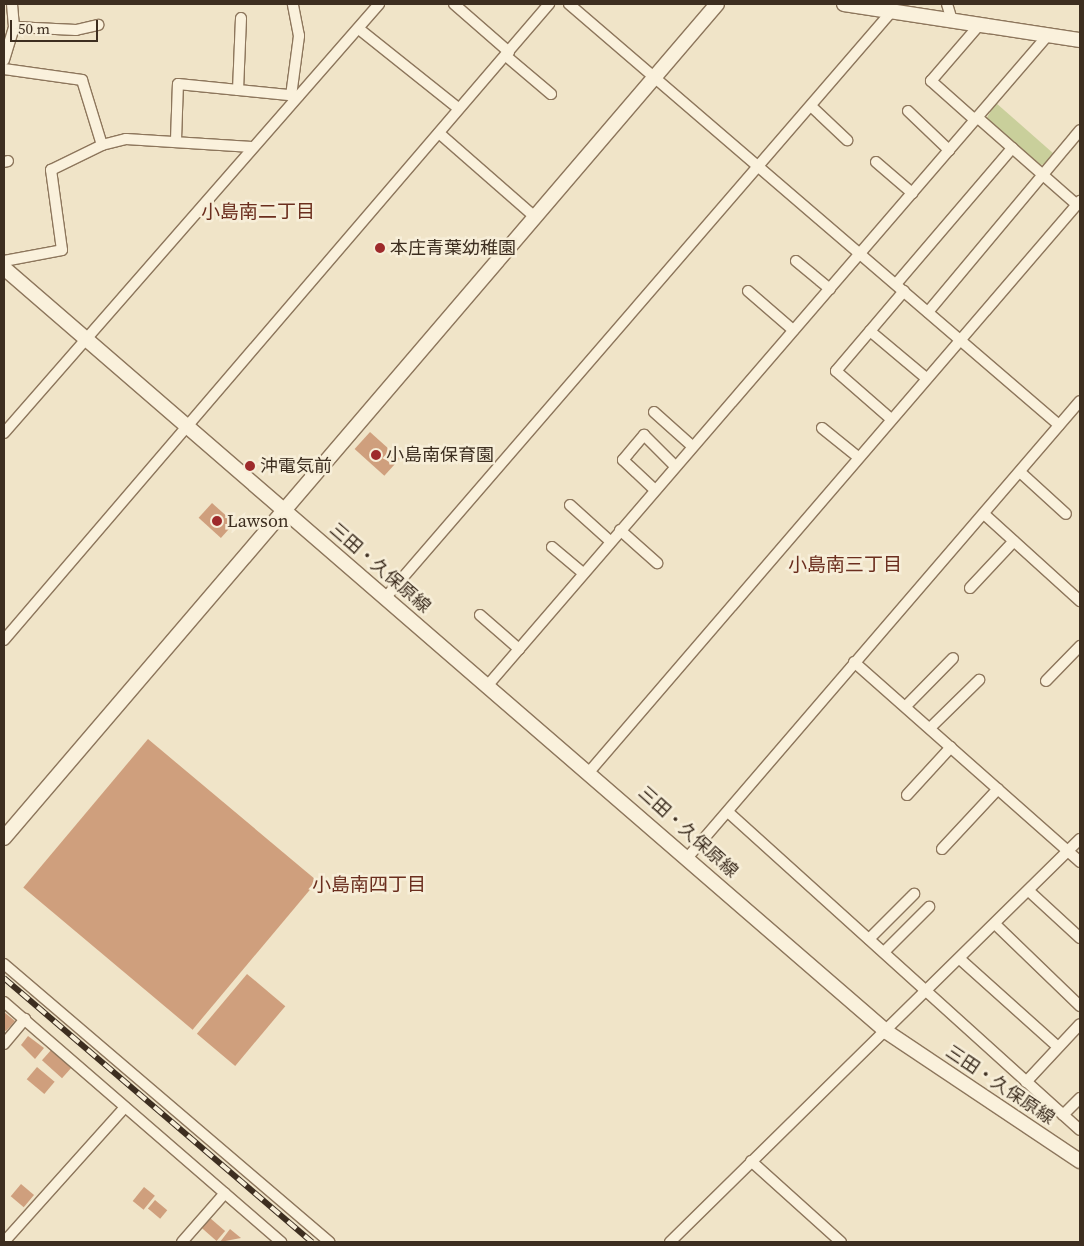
<!DOCTYPE html>
<html>
<head>
<meta charset="utf-8">
<style>
  body { margin:0 }
  #map { position:relative; width:1084px; height:1246px; overflow:hidden; background:#f0e4c8; font-family:"Source Serif 4","Noto Sans JP",serif }
  div>[style] { position:absolute }
  .green>* { inset:0; background:#c9cf9b }
  .building>* { inset:0; background:#cf9f7d; transform-origin:0 0 }
  .roads { filter:drop-shadow(1px 0 #8d765c) drop-shadow(-1px 0 #8d765c) drop-shadow(0 1px #8d765c) drop-shadow(0 -1px #8d765c) }
  .street>* { height:10px; margin:-5px; padding:0 5px; transform-origin:5px; border-radius:5px; background:#faf1dc }
  .secondary>* { height:14px; margin:-7px; padding:0 7px; transform-origin:7px; border-radius:7px; background:#faf1dc }
  .rail>* { height:5.5px; margin-top:-2.75px; transform-origin:0; background:repeating-linear-gradient(90deg,#f7eed8 0 11px,#3d2e20 0 22px); box-sizing:border-box; border-block:1px solid #3d2e20 }
  .dots>* { width:14px; height:14px; translate:-50% -50%; box-sizing:border-box; border:2px solid #f7eed8; border-radius:50% }
  span { translate:-50% -50%; white-space:nowrap; text-align:center; line-height:1.15; -webkit-text-stroke:5px #f7eed8; paint-order:stroke }
  .poi-label { font-size:18px; color:#3d2e20 }
  .left { translate:0 -50%; text-align:left }
  .street-label { font-size:18px; color:#3d2e20 }
  .neighbourhood-label { font-size:19px; color:#6b2e1e }
  .frame { position:absolute; inset:0; border:5px solid #3d2e20; pointer-events:none }
  .scale { position:absolute; left:10px; top:20px; width:88px; height:22px; box-sizing:border-box; border:2px solid #3d2e20; border-top:0; padding-left:6px; font-size:15px; line-height:18px; white-space:nowrap; color:#3d2e20; -webkit-text-stroke:4px #f7eed8; paint-order:stroke }
</style>
</head>
<body>
<div id="map">
  <div class="green">
    <i style="clip-path:polygon(996px 103px,1054px 154px,1046px 164px,1040px 165px,986px 119px)"></i>
  </div>
  <div class="building">
    <i style="left:370px;top:432px;width:40px;height:23px;rotate:42deg"></i>
    <i style="left:212px;top:503px;width:30px;height:20px;rotate:42deg"></i>
    <i style="left:148px;top:739px;width:221px;height:194px;rotate:40deg"></i>
    <i style="left:247px;top:974px;width:50px;height:78px;rotate:40deg"></i>
    <i style="clip-path:polygon(4px 1012px,15px 1021px,6px 1031px,4px 1030px)"></i>
    <i style="clip-path:polygon(28px 1036px,44px 1048px,35px 1059px,21px 1045px)"></i>
    <i style="left:52px;top:1049px;width:27px;height:15px;rotate:42deg"></i>
    <i style="left:37px;top:1067px;width:23px;height:16px;rotate:40deg"></i>
    <i style="left:21px;top:1184px;width:17px;height:16px;rotate:40deg"></i>
    <i style="left:144px;top:1187px;width:14px;height:18px;rotate:39deg"></i>
    <i style="left:155px;top:1200px;width:16px;height:11px;rotate:40deg"></i>
    <i style="left:210px;top:1218px;width:20px;height:13px;rotate:41deg"></i>
    <i style="clip-path:polygon(230px 1229px,241px 1238px,220px 1242px)"></i>
  </div>
  <div class="roads">
    <div class="street">
      <i style="left:454px;top:4px;width:73px;rotate:41.1deg"></i>
      <i style="left:569px;top:4px;width:646px;rotate:40.67deg"></i>
      <i style="left:947px;top:4px;width:17px;rotate:73deg"></i>
      <i style="left:14px;top:27px;width:62px;rotate:2.8deg"></i>
      <i style="left:76px;top:30px;width:23px;rotate:-13deg"></i>
      <i style="left:359px;top:29px;width:127px;rotate:38.6deg"></i>
      <i style="left:506px;top:56px;width:59px;rotate:40.2deg"></i>
      <i style="left:4px;top:60px;width:34px;rotate:-73deg"></i>
      <i style="left:14px;top:27px;width:23px;rotate:-95deg"></i>
      <i style="left:4px;top:69px;width:79px;rotate:8deg"></i>
      <i style="left:82px;top:80px;width:68px;rotate:72.9deg"></i>
      <i style="left:238px;top:90px;width:72px;rotate:-87.6deg"></i>
      <i style="left:291px;top:96px;width:61px;rotate:-82.4deg"></i>
      <i style="left:299px;top:36px;width:33px;rotate:-101deg"></i>
      <i style="left:811px;top:106px;width:50px;rotate:43.4deg"></i>
      <i style="left:908px;top:111px;width:57px;rotate:43.6deg"></i>
      <i style="left:977px;top:117px;width:133px;rotate:41.3deg"></i>
      <i style="left:975px;top:120px;width:59px;rotate:-138.4deg"></i>
      <i style="left:931px;top:81px;width:75px;rotate:-49.3deg"></i>
      <i style="left:439px;top:133px;width:129px;rotate:41.2deg"></i>
      <i style="left:176px;top:140px;width:56px;rotate:-88deg"></i>
      <i style="left:178px;top:84px;width:121px;rotate:5.7deg"></i>
      <i style="left:4px;top:162px;width:4px;rotate:-14deg"></i>
      <i style="left:876px;top:162px;width:48px;rotate:40.7deg"></i>
      <i style="left:4px;top:261px;width:59px;rotate:-10.7deg"></i>
      <i style="left:62px;top:250px;width:81px;rotate:-97.8deg"></i>
      <i style="left:51px;top:170px;width:57px;rotate:-26.1deg"></i>
      <i style="left:102px;top:145px;width:25px;rotate:-14deg"></i>
      <i style="left:126px;top:139px;width:126px;rotate:3.6deg"></i>
      <i style="left:796px;top:261px;width:44px;rotate:39.5deg"></i>
      <i style="left:896px;top:284px;width:179px;rotate:-49.5deg"></i>
      <i style="left:748px;top:291px;width:60px;rotate:40.9deg"></i>
      <i style="left:928px;top:312px;width:237px;rotate:-50.1deg"></i>
      <i style="left:870px;top:331px;width:73px;rotate:40deg"></i>
      <i style="left:654px;top:412px;width:51px;rotate:41.8deg"></i>
      <i style="left:891px;top:419px;width:73px;rotate:-138.9deg"></i>
      <i style="left:836px;top:371px;width:105px;rotate:-49.6deg"></i>
      <i style="left:822px;top:428px;width:46px;rotate:38.9deg"></i>
      <i style="left:4px;top:433px;width:570px;rotate:-48.84deg"></i>
      <i style="left:1020px;top:472px;width:62px;rotate:42.4deg"></i>
      <i style="left:655px;top:490px;width:44px;rotate:-136.8deg"></i>
      <i style="left:623px;top:460px;width:33px;rotate:-50deg"></i>
      <i style="left:644px;top:435px;width:44px;rotate:45deg"></i>
      <i style="left:570px;top:505px;width:54px;rotate:42deg"></i>
      <i style="left:984px;top:514px;width:130px;rotate:42.2deg"></i>
      <i style="left:620px;top:530px;width:50px;rotate:41.7deg"></i>
      <i style="left:552px;top:547px;width:40px;rotate:40deg"></i>
      <i style="left:970px;top:588px;width:64px;rotate:-46.9deg"></i>
      <i style="left:386px;top:597px;width:774px;rotate:-49.19deg"></i>
      <i style="left:480px;top:615px;width:52px;rotate:41.1deg"></i>
      <i style="left:4px;top:640px;width:838px;rotate:-49.41deg"></i>
      <i style="left:854px;top:662px;width:302px;rotate:41.5deg"></i>
      <i style="left:1046px;top:681px;width:49px;rotate:-45.8deg"></i>
      <i style="left:488px;top:685px;width:858px;rotate:-49.25deg"></i>
      <i style="left:906px;top:706px;width:67px;rotate:-45.6deg"></i>
      <i style="left:930px;top:728px;width:69px;rotate:-44.4deg"></i>
      <i style="left:590px;top:771px;width:752px;rotate:-49.32deg"></i>
      <i style="left:907px;top:795px;width:65px;rotate:-47.5deg"></i>
      <i style="left:728px;top:812px;width:474px;rotate:42.1deg"></i>
      <i style="left:942px;top:849px;width:82px;rotate:-47deg"></i>
      <i style="left:688px;top:857px;width:601px;rotate:-49.32deg"></i>
      <i style="left:1030px;top:892px;width:68px;rotate:42.6deg"></i>
      <i style="left:996px;top:925px;width:117px;rotate:44deg"></i>
      <i style="left:869px;top:939px;width:64px;rotate:-45deg"></i>
      <i style="left:884px;top:952px;width:64px;rotate:-45deg"></i>
      <i style="left:961px;top:960px;width:130px;rotate:41.9deg"></i>
      <i style="left:4px;top:964px;width:428px;rotate:40.5deg"></i>
      <i style="left:4px;top:1002px;width:367px;rotate:40.9deg"></i>
      <i style="left:4px;top:1044px;width:33px;rotate:-50deg"></i>
      <i style="left:1026px;top:1082px;width:79px;rotate:-47deg"></i>
      <i style="left:1063px;top:1115px;width:24px;rotate:-45deg"></i>
      <i style="left:751px;top:1161px;width:121px;rotate:42deg"></i>
      <i style="left:4px;top:1242px;width:181px;rotate:-48.1deg"></i>
      <i style="left:182px;top:1242px;width:65px;rotate:-48.7deg"></i>
      <i style="left:670px;top:1242px;width:575px;rotate:-44.51deg"></i>
    </div>
    <div class="secondary">
      <i style="left:844px;top:4px;width:239px;rotate:8.7deg"></i>
      <i style="left:4px;top:268px;width:1168px;rotate:40.87deg"></i>
      <i style="left:887px;top:1032px;width:232px;rotate:33.8deg"></i>
      <i style="left:4px;top:838px;width:1097px;rotate:-49.47deg"></i>
    </div>
  </div>
  <div class="rail">
    <i style="left:4px;top:978px;width:406px;rotate:40.6deg"></i>
  </div>
  <div class="dots">
    <i style="left:380px;top:248px;background:#9e2a2b"></i>
    <i style="left:376px;top:455px;background:#9e2a2b"></i>
    <i style="left:250px;top:466px;background:#9e2a2b"></i>
    <i style="left:217px;top:521px;background:#9e2a2b"></i>
  </div>
  <div class="poi-label">
    <span class="left" style="left:390px;top:248px">本庄青葉幼稚園</span>
    <span class="left" style="left:386px;top:455px">小島南保育園</span>
    <span class="left" style="left:260px;top:466px">沖電気前</span>
    <span class="left" style="left:227px;top:521px">Lawson</span>
  </div>
  <div class="street-label">
    <span style="left:380px;top:568px;rotate:41deg">三田・久保原線</span>
    <span style="left:688px;top:832px;rotate:42deg">三田・久保原線</span>
    <span style="left:1000px;top:1085px;rotate:34deg">三田・久保原線</span>
  </div>
  <div class="neighbourhood-label">
    <span style="left:258px;top:212px">小島南二丁目</span>
    <span style="left:845px;top:565px">小島南三丁目</span>
    <span style="left:369px;top:885px">小島南四丁目</span>
  </div>
  <div class="frame"></div>
  <div class="scale">50 m</div>
</div>
</body>
</html>
